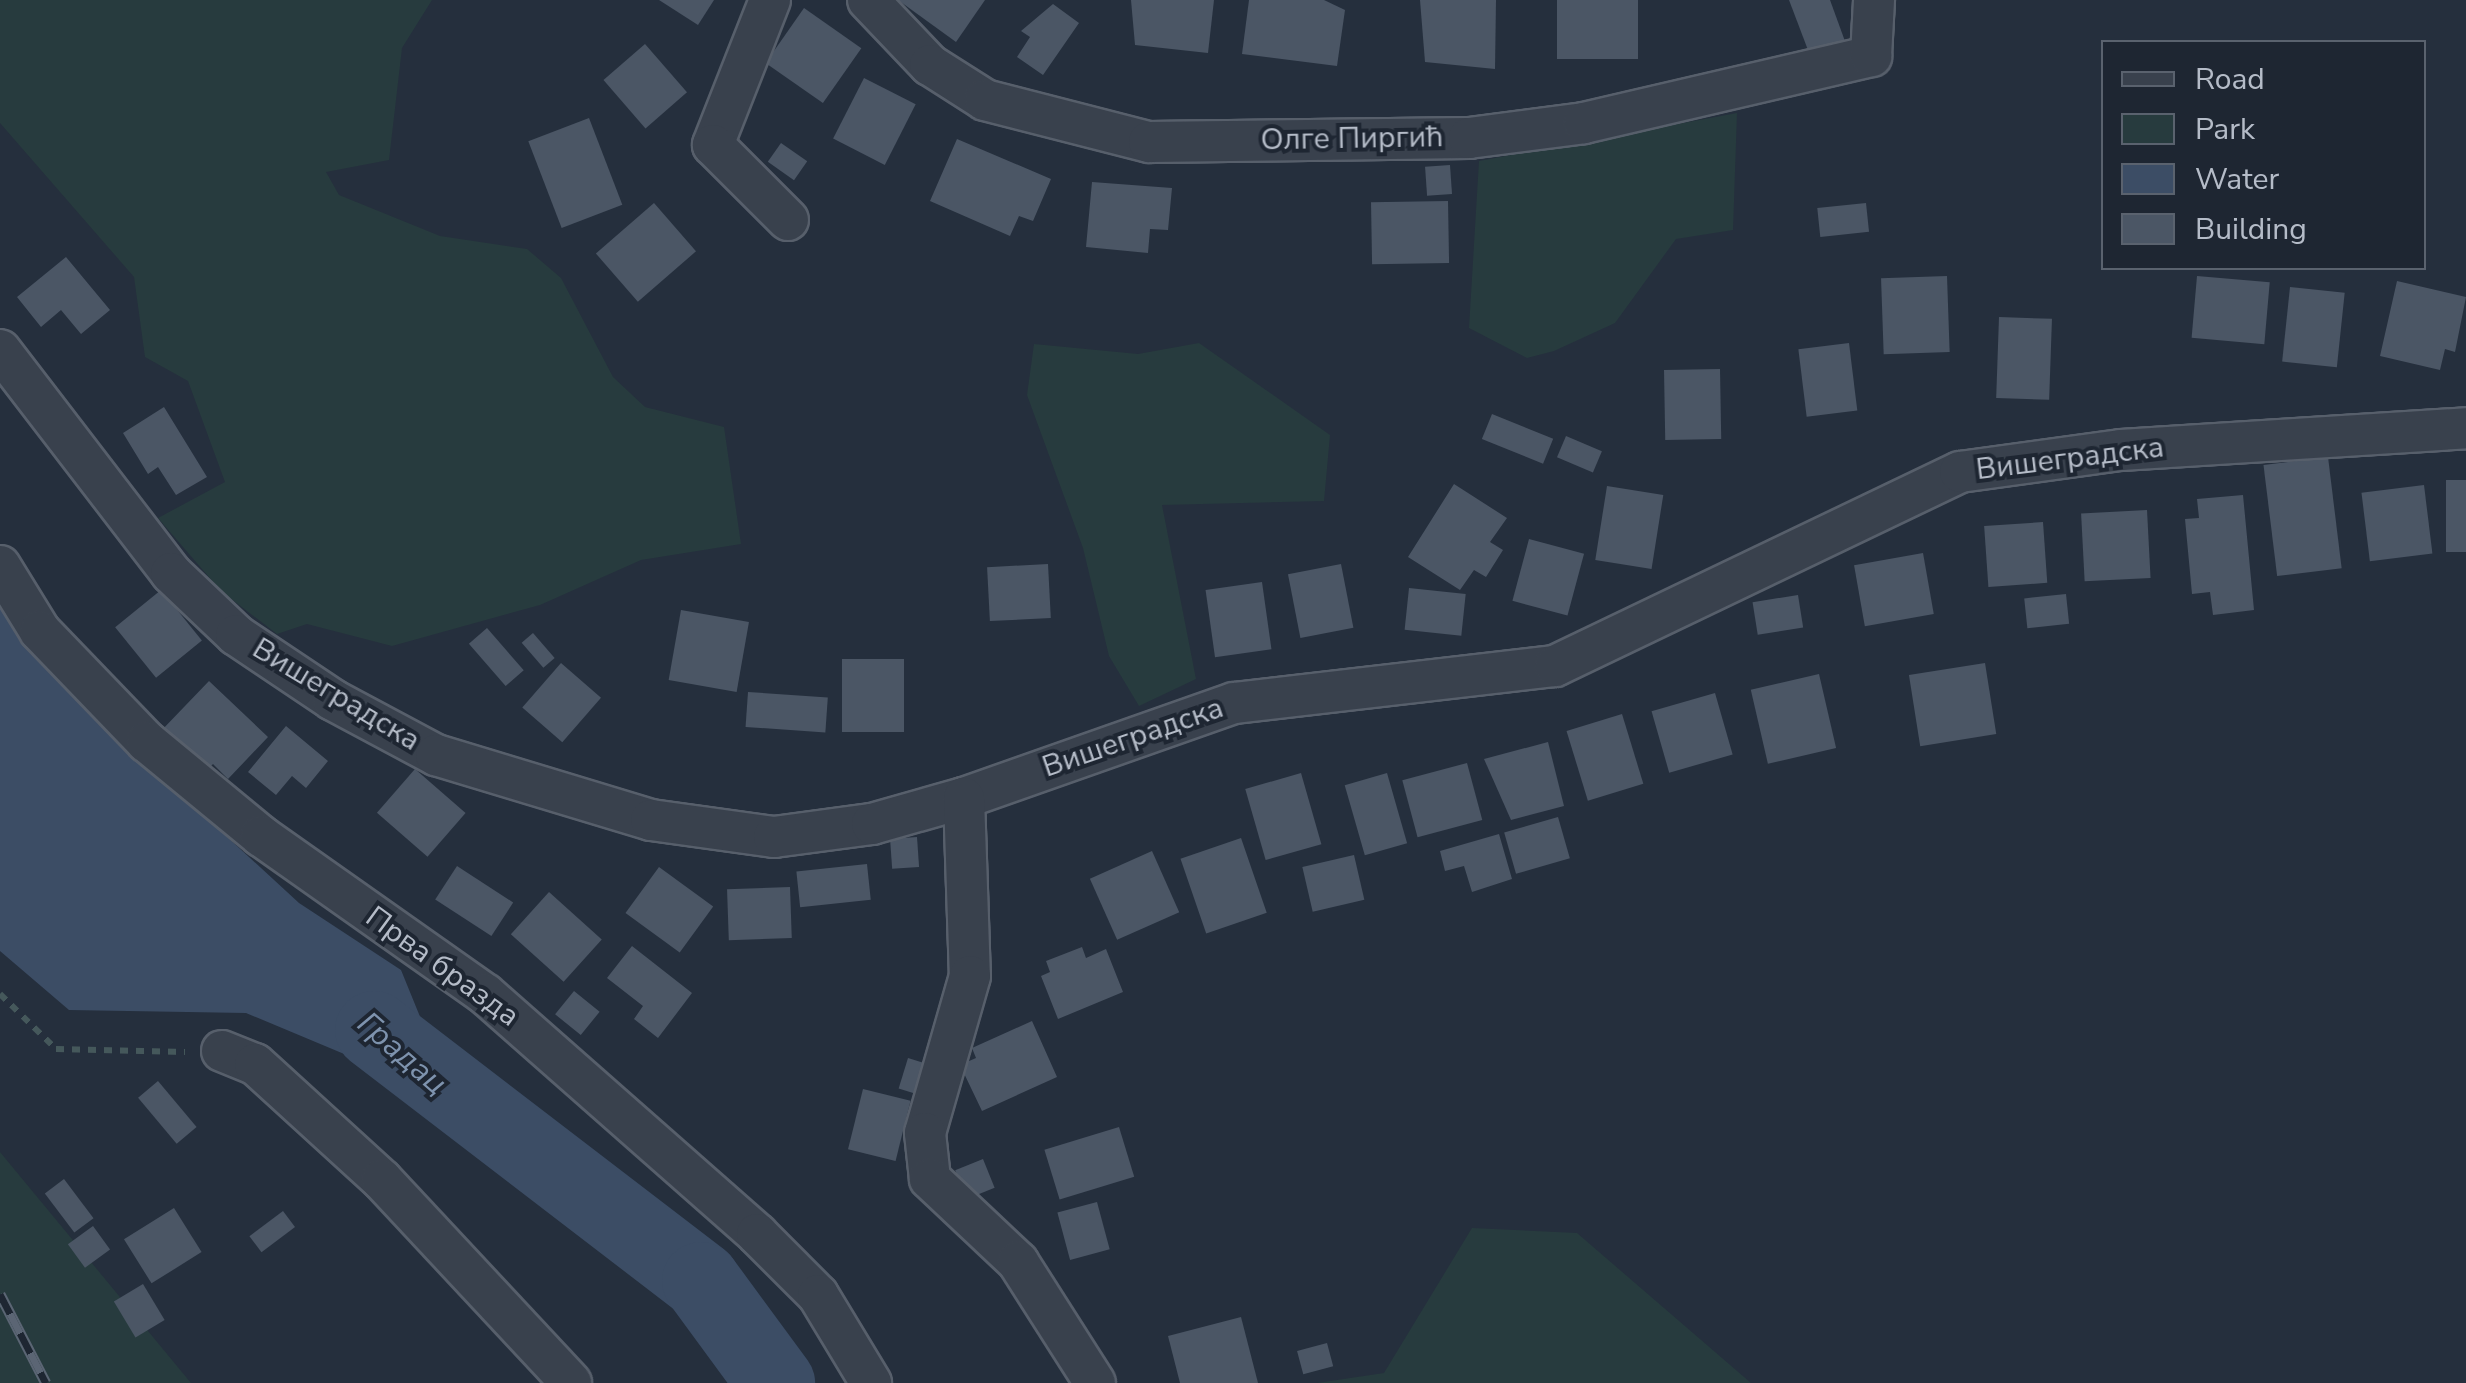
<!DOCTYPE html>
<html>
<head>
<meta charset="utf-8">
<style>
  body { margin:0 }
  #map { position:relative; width:2466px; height:1383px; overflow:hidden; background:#252f3d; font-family:"Nunito Sans",sans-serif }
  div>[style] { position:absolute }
  .green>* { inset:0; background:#273b3e }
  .water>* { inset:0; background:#3c4d65 }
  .river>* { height:78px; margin:-39px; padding:0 39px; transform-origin:39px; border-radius:39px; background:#3c4d65 }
  .building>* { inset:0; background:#4b5665; transform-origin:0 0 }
  .path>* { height:6px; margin-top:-3px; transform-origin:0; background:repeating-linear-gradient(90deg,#45585b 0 8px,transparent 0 16px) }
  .roads { filter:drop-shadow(2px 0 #575f6b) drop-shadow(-2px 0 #575f6b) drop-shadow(0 2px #575f6b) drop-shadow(0 -2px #575f6b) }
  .minor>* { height:40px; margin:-20px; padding:0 20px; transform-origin:20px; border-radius:20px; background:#39414d }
  .rail>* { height:11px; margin-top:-5.5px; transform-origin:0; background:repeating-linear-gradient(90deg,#1e2632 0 22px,#5b6574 0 44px); box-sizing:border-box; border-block:2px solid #5b6574 }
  span { translate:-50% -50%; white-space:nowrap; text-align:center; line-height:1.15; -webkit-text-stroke:8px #1e2632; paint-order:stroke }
  .street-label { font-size:30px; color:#b5bcc8 }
  .water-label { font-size:32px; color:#7e93ae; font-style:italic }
  .legend { position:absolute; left:2101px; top:40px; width:325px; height:230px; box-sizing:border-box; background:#1e2632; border:2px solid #5a626e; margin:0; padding:12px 18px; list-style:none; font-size:30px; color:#b5bcc8 }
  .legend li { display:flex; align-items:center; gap:20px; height:50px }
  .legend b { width:50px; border:2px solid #5a626e }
</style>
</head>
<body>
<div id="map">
  <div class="green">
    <i style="clip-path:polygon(0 0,432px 0,402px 48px,389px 160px,326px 172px,339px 195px,440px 236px,527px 249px,561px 278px,613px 377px,645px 407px,724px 427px,741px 544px,641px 560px,540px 605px,392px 646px,307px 624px,277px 634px,221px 591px,158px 518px,225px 482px,188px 381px,145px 357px,134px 277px,0 123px)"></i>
    <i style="clip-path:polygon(1737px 113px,1733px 230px,1676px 239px,1615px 323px,1554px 351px,1527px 358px,1469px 328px,1479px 161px)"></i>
    <i style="clip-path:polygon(1199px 343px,1330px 435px,1324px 501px,1162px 505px,1196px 679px,1139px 706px,1109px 656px,1083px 548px,1027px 395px,1034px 344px,1138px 354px)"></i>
    <i style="clip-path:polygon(0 1152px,191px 1383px,0 1383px)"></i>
    <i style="clip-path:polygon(1472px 1228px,1577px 1233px,1751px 1383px,1317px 1383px,1384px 1373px)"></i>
  </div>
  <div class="water">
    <i style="clip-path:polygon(0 607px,97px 717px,299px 903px,401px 970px,454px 1100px,246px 1013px,69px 1010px,0 951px)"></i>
  </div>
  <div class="river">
    <i style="left:374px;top:1030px;width:412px;rotate:37.5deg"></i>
    <i style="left:701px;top:1281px;width:127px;rotate:53.7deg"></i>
  </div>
  <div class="building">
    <i style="clip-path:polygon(659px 0,714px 0,698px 25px)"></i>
    <i style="clip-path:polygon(898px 0,985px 0,956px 42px)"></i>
    <i style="clip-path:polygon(1131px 0,1214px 0,1208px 53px,1135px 45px)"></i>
    <i style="clip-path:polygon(1249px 0,1324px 0,1345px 10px,1337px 66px,1242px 54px)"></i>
    <i style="clip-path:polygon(1420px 0,1496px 0,1495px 69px,1425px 62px)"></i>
    <i style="left:1557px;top:0;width:81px;height:59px"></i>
    <i style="clip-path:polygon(1789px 0,1830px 0,1846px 44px,1811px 58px)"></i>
    <i style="clip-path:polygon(1053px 4px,1079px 23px,1043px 75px,1017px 57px,1030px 37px,1021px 31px)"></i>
    <i style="left:804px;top:8px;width:70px;height:67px;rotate:35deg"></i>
    <i style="left:645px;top:44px;width:64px;height:55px;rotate:49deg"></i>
    <i style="left:864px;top:78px;width:58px;height:68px;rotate:27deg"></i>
    <i style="left:589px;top:118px;width:93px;height:65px;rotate:69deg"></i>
    <i style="clip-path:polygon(957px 139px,1051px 179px,1033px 221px,1019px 216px,1010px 236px,930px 201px)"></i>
    <i style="left:781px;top:143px;width:32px;height:23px;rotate:35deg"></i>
    <i style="left:1450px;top:165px;width:29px;height:25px;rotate:86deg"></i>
    <i style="clip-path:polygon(1092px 182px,1172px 188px,1168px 230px,1150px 229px,1148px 253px,1086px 247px)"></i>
    <i style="left:1448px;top:201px;width:62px;height:77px;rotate:89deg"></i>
    <i style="left:654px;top:203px;width:64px;height:77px;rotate:49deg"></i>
    <i style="left:1866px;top:203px;width:29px;height:49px;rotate:84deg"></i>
    <i style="clip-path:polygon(66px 257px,110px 310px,81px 334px,61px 310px,41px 327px,17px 297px)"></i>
    <i style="left:1947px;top:276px;width:76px;height:66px;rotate:88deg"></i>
    <i style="left:2197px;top:276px;width:73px;height:62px;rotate:5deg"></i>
    <i style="clip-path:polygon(2397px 281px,2466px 297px,2455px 352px,2445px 349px,2440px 370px,2380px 356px)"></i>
    <i style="left:2290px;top:287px;width:55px;height:75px;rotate:6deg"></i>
    <i style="left:1999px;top:317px;width:53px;height:81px;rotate:2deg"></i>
    <i style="left:1849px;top:343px;width:68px;height:51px;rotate:83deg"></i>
    <i style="left:1720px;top:369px;width:70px;height:56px;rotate:89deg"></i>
    <i style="clip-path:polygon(164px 407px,207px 477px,176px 495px,158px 467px,148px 474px,123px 433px)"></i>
    <i style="left:1492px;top:414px;width:66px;height:27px;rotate:22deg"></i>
    <i style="left:1566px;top:436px;width:39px;height:23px;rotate:23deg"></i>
    <i style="left:2328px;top:457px;width:112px;height:65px;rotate:83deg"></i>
    <i style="left:2466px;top:480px;width:72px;height:20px;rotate:90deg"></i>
    <i style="clip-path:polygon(1454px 484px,1507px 518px,1490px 542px,1503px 550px,1486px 577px,1474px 570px,1460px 590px,1408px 557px)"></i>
    <i style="left:2424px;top:485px;width:69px;height:63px;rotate:83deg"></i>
    <i style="left:1607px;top:486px;width:57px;height:75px;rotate:9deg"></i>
    <i style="clip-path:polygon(2243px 495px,2254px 610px,2213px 615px,2210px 592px,2192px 594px,2185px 519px,2199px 518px,2197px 499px)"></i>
    <i style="left:2147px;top:510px;width:68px;height:66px;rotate:87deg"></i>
    <i style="left:2043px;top:522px;width:61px;height:59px;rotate:86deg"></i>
    <i style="left:1529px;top:539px;width:57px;height:64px;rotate:15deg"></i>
    <i style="left:1923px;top:553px;width:62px;height:70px;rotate:80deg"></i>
    <i style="left:1048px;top:564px;width:54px;height:61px;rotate:87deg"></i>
    <i style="left:1341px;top:564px;width:65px;height:54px;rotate:79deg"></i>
    <i style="left:1262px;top:582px;width:68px;height:57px;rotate:82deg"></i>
    <i style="left:1409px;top:588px;width:57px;height:42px;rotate:6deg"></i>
    <i style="left:161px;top:590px;width:65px;height:59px;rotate:51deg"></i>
    <i style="left:2066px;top:594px;width:30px;height:42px;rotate:84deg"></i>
    <i style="left:1798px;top:595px;width:33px;height:46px;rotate:81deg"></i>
    <i style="left:681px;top:610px;width:69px;height:71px;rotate:10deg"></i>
    <i style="left:487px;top:628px;width:56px;height:24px;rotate:49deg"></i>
    <i style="left:533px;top:633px;width:33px;height:15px;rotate:49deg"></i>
    <i style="left:842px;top:659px;width:62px;height:73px"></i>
    <i style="left:561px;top:663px;width:53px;height:59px;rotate:41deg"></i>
    <i style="left:1985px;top:663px;width:72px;height:77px;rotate:81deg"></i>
    <i style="left:1819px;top:674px;width:76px;height:70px;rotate:77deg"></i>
    <i style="clip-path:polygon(209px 681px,268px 737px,228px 779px,213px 764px,203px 774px,160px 732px)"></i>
    <i style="left:748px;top:692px;width:80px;height:35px;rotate:4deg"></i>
    <i style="left:1715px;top:693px;width:64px;height:66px;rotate:74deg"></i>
    <i style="left:1622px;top:714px;width:73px;height:58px;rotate:73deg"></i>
    <i style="clip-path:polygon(286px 726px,328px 761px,306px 788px,292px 776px,276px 795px,248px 772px)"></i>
    <i style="clip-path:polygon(1548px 742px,1564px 806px,1511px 820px,1484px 759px)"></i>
    <i style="left:1467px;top:763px;width:59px;height:67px;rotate:75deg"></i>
    <i style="left:415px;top:769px;width:67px;height:58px;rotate:41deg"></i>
    <i style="left:1301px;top:773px;width:74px;height:58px;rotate:74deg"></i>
    <i style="left:1387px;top:773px;width:73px;height:44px;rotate:74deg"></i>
    <i style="left:1558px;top:817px;width:43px;height:56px;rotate:74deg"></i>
    <i style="clip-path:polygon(1499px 834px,1512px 879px,1472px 892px,1464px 866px,1445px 871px,1440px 851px)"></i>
    <i style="left:917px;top:837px;width:30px;height:27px;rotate:86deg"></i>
    <i style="left:1241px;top:838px;width:79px;height:64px;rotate:71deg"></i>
    <i style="left:1152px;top:851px;width:67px;height:68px;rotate:66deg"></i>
    <i style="left:1354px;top:855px;width:46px;height:53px;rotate:77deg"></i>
    <i style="left:867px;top:864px;width:36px;height:71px;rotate:84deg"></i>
    <i style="left:457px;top:866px;width:67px;height:40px;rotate:33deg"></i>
    <i style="left:659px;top:867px;width:67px;height:57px;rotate:36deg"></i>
    <i style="left:790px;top:887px;width:51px;height:63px;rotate:88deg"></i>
    <i style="left:549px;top:892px;width:71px;height:57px;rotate:42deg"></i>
    <i style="clip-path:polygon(632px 946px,692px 993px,658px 1038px,634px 1019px,643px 1006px,607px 978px)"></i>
    <i style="clip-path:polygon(1082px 947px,1086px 958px,1106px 949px,1123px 992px,1058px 1019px,1041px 976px,1050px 972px,1046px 961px)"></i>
    <i style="left:574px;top:991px;width:33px;height:30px;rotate:39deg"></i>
    <i style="clip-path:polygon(1032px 1021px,1057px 1077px,982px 1111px,960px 1065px,976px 1058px,972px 1048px)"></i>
    <i style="left:908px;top:1058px;width:21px;height:32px;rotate:17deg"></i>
    <i style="left:158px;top:1081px;width:60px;height:26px;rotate:50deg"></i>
    <i style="left:863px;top:1089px;width:49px;height:62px;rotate:14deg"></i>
    <i style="left:1119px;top:1127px;width:52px;height:78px;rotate:73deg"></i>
    <i style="left:983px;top:1159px;width:31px;height:30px;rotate:68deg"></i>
    <i style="left:64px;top:1179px;width:49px;height:24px;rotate:53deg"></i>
    <i style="left:1097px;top:1202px;width:49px;height:41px;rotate:75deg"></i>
    <i style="left:174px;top:1208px;width:52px;height:59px;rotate:58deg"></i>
    <i style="left:283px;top:1211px;width:20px;height:42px;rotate:53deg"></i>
    <i style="left:93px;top:1226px;width:29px;height:31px;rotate:54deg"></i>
    <i style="left:143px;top:1284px;width:42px;height:34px;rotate:59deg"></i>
    <i style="clip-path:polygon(1241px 1317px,1258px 1383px,1180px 1383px,1168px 1336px)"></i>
    <i style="left:1327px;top:1343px;width:24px;height:31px;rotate:75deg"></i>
  </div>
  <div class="path">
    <i style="left:0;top:994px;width:78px;rotate:44.5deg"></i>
    <i style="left:56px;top:1049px;width:129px;rotate:1.3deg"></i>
  </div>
  <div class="roads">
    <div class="minor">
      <i style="left:770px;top:0;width:156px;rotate:111.5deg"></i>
      <i style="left:713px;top:145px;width:106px;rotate:45deg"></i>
      <i style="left:868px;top:0;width:90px;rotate:46.4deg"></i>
      <i style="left:930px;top:65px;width:65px;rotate:32.5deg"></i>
      <i style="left:985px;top:100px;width:169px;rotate:14.4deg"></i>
      <i style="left:1149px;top:142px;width:320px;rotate:-0.7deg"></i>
      <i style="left:1469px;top:138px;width:116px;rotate:-7.4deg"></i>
      <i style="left:1584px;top:123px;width:295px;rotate:-13.1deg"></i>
      <i style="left:1871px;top:56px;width:56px;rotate:-86.9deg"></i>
      <i style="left:0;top:350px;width:281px;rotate:52.5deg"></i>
      <i style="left:171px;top:573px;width:90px;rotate:43.6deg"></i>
      <i style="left:236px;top:635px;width:117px;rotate:33.8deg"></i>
      <i style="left:333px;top:700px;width:117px;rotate:28.1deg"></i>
      <i style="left:436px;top:755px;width:225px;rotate:16.8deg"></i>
      <i style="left:651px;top:820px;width:124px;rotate:7.9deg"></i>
      <i style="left:774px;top:837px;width:99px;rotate:-7.6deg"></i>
      <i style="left:872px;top:824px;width:96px;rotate:-15.8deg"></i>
      <i style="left:964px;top:798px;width:286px;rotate:-19.4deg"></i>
      <i style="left:1234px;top:703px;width:323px;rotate:-6.6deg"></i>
      <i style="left:1555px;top:666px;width:449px;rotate:-25.6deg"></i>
      <i style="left:1960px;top:472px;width:162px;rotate:-7.8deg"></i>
      <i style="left:2121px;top:450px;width:346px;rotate:-3.6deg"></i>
      <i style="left:0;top:566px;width:76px;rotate:58.4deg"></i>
      <i style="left:40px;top:631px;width:154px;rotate:46.1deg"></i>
      <i style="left:147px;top:742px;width:148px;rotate:39.5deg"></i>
      <i style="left:261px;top:836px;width:274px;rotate:35.2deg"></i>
      <i style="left:485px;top:994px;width:363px;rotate:41.4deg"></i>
      <i style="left:757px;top:1234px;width:86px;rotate:45deg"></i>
      <i style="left:818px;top:1295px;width:103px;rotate:58.9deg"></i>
      <i style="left:964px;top:798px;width:178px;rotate:88.1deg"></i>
      <i style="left:970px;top:976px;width:163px;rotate:106deg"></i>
      <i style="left:925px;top:1133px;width:46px;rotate:83.8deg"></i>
      <i style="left:930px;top:1179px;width:121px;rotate:43.3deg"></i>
      <i style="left:1018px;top:1262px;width:143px;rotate:57.5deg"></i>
      <i style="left:222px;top:1051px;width:35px;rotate:22deg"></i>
      <i style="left:255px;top:1064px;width:172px;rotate:42.4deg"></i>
      <i style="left:382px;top:1180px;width:277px;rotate:47deg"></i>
    </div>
  </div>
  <div class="rail">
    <i style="left:0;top:1294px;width:100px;rotate:62.7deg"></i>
  </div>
  <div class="street-label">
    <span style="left:1352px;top:139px;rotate:-1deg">Олге Пиргић</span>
    <span style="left:2070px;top:459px;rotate:-7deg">Вишеградска</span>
    <span style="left:336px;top:695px;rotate:31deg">Вишеградска</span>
    <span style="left:1133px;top:738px;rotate:-19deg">Вишеградска</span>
    <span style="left:442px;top:967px;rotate:36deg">Прва бразда</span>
  </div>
  <div class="water-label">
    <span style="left:402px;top:1054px;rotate:41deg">Градац</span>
  </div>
  <ul class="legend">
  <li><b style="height:12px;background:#39414d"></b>Road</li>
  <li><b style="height:28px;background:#273b3e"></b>Park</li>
  <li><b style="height:28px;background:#3c4d65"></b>Water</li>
  <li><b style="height:28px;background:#4b5665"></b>Building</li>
  </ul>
</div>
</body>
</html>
